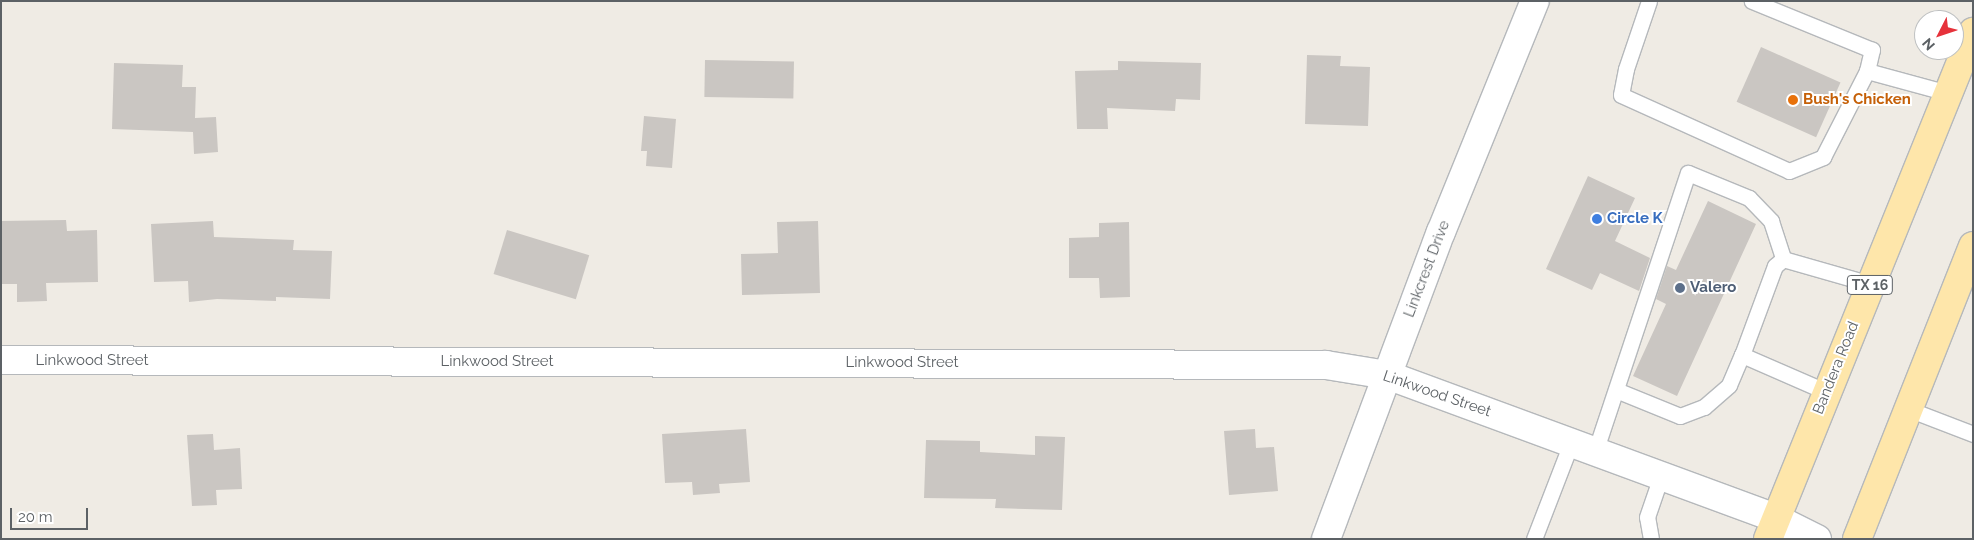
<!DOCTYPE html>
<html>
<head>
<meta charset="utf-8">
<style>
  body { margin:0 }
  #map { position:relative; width:1974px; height:540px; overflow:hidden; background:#efebe4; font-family:Raleway,sans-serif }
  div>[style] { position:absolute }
  .building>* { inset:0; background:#cac6c2; transform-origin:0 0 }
  .roads { filter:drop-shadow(1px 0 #b5b8bb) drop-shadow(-1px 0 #b5b8bb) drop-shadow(0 1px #b5b8bb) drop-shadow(0 -1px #b5b8bb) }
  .lane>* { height:15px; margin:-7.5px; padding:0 7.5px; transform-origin:7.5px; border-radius:7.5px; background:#fff }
  .street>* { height:28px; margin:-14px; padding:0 14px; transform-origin:14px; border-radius:14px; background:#fff }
  .primary>* { height:28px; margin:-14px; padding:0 14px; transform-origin:14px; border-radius:14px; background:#fee6aa }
  .dots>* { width:14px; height:14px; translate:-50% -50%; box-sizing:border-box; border:2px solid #fff; border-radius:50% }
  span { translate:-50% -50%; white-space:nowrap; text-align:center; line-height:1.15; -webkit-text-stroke:4px #fff; paint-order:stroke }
  .shield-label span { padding:1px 4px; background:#fff; border:1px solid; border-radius:4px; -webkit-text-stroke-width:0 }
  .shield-label { font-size:14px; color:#5c6165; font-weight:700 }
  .food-label { font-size:15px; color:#c56008; font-weight:700 }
  .left { translate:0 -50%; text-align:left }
  .shop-label { font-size:15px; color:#366cbe; font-weight:700 }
  .street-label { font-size:15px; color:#5c6165 }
  .service-label { font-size:15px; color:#4e5e75; font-weight:700 }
  .frame { position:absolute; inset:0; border:2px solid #5c6165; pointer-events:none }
  .north { position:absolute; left:1914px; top:10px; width:50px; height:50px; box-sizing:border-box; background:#fff; border:1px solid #bec0c1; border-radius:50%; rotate:229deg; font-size:14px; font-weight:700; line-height:20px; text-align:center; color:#5c6165 }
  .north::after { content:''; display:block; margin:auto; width:18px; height:22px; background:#e6323b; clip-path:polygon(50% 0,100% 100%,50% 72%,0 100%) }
  .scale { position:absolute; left:10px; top:508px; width:78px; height:22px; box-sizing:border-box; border:2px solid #5c6165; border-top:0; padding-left:6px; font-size:15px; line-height:18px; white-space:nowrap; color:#5c6165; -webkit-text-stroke:4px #fff; paint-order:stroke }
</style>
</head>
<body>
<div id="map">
  <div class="building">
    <i style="left:1761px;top:47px;width:87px;height:60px;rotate:24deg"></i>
    <i style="clip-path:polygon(1307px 55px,1341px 56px,1340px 66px,1370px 67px,1368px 126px,1305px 124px)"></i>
    <i style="left:705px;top:60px;width:89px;height:37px;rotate:1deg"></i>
    <i style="clip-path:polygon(1118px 61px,1201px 63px,1200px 100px,1176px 99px,1175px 111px,1107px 108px,1108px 129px,1077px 129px,1075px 71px,1118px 70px)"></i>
    <i style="clip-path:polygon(114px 63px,183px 65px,182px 87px,196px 87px,195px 118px,216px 117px,218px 152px,194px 154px,193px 132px,112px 129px)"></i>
    <i style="clip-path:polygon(644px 116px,676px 119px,672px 168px,646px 166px,647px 151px,641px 151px)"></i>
    <i style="clip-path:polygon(1588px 176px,1635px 198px,1615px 241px,1650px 258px,1639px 291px,1600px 273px,1592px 290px,1546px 269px)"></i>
    <i style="clip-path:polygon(1708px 201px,1756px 224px,1677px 396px,1633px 376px,1666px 304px,1656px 299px,1667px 266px,1676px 270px)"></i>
    <i style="clip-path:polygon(66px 220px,67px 231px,97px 230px,98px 282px,46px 283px,47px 301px,17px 302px,17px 284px,1px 284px,1px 221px)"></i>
    <i style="clip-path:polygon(213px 221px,214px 237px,294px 240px,293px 250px,332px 251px,330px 299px,276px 297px,276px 301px,217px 299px,189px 302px,188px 281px,154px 282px,151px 224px)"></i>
    <i style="clip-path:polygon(818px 221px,820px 293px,742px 295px,741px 254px,778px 253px,777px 222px)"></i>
    <i style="clip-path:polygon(1129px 222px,1130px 297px,1100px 298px,1099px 278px,1069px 278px,1069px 238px,1099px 237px,1099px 223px)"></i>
    <i style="left:507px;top:230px;width:86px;height:46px;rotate:17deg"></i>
    <i style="clip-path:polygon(746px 429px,750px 482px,719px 484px,720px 493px,693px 495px,692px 482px,665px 483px,662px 434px)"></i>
    <i style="clip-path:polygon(1255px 429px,1256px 448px,1274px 447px,1278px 491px,1229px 495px,1224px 431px)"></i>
    <i style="clip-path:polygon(213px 434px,214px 450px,240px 448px,242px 489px,216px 490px,217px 505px,192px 506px,187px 435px)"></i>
    <i style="clip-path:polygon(1035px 436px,1065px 437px,1062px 510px,995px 508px,996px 499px,924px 498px,926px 440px,980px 441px,980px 452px,1035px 455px)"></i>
  </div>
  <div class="roads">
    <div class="lane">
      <i style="left:1649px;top:1px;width:72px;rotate:108.7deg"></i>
      <i style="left:1626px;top:69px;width:26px;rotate:101deg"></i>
      <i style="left:1621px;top:95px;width:184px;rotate:24.3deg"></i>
      <i style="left:1789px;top:171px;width:37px;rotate:-22deg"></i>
      <i style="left:1823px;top:157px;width:97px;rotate:-62.9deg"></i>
      <i style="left:1867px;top:71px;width:22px;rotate:-77deg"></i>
      <i style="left:1872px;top:50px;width:130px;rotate:-157.8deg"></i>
      <i style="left:1867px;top:71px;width:84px;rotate:15.2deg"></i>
      <i style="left:1616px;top:390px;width:69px;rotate:22.1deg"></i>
      <i style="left:1680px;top:416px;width:26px;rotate:-21deg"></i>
      <i style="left:1704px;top:407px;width:33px;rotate:-41deg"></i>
      <i style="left:1729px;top:385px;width:33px;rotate:-67deg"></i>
      <i style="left:1827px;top:392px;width:93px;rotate:-156.5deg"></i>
      <i style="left:1742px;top:355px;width:95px;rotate:-69.7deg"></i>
      <i style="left:1775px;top:266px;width:11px;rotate:-41deg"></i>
      <i style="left:1783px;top:259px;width:91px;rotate:16deg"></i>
      <i style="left:1908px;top:409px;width:70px;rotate:21deg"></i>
      <i style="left:1595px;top:452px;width:294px;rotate:-71.6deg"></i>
      <i style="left:1688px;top:173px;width:66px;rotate:22.3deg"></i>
      <i style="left:1749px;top:198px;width:32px;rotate:46deg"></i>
      <i style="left:1771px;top:221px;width:40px;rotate:72deg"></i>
      <i style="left:1534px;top:539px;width:103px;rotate:-68.9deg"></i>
      <i style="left:1651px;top:539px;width:22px;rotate:-100deg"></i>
      <i style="left:1647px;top:517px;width:43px;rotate:-71.1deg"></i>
    </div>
    <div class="street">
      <i style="left:1px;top:360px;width:1325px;rotate:0.22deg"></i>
      <i style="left:1326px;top:365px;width:62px;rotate:9.3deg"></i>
      <i style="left:1387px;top:375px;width:414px;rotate:20.2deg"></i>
      <i style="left:1775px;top:518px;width:47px;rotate:26.6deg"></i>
      <i style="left:1326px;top:539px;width:328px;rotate:-69.5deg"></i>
      <i style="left:1441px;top:232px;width:249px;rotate:-67.9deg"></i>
    </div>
    <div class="primary">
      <i style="left:1768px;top:539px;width:547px;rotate:-67.98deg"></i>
      <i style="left:1857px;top:539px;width:315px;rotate:-68.4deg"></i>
    </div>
  </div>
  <div class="dots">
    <i style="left:1793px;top:100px;background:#e8710a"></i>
    <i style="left:1597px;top:219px;background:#3f7fe0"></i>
    <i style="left:1680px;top:288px;background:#5c6f8a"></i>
  </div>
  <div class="shield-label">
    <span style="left:1870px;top:285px">TX 16</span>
  </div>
  <div class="food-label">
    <span class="left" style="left:1803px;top:100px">Bush's Chicken</span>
  </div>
  <div class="shop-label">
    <span class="left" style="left:1607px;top:219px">Circle K</span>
  </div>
  <div class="street-label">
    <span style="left:1427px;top:269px;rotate:-69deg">Linkcrest Drive</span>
    <span style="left:92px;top:361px">Linkwood Street</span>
    <span style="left:497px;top:362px">Linkwood Street</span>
    <span style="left:902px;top:363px">Linkwood Street</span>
    <span style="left:1836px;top:368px;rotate:-68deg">Bandera Road</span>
    <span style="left:1437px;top:394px;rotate:19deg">Linkwood Street</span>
  </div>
  <div class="service-label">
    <span class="left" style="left:1690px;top:288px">Valero</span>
  </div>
  <div class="frame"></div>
  <div class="north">N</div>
  <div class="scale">20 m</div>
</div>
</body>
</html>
